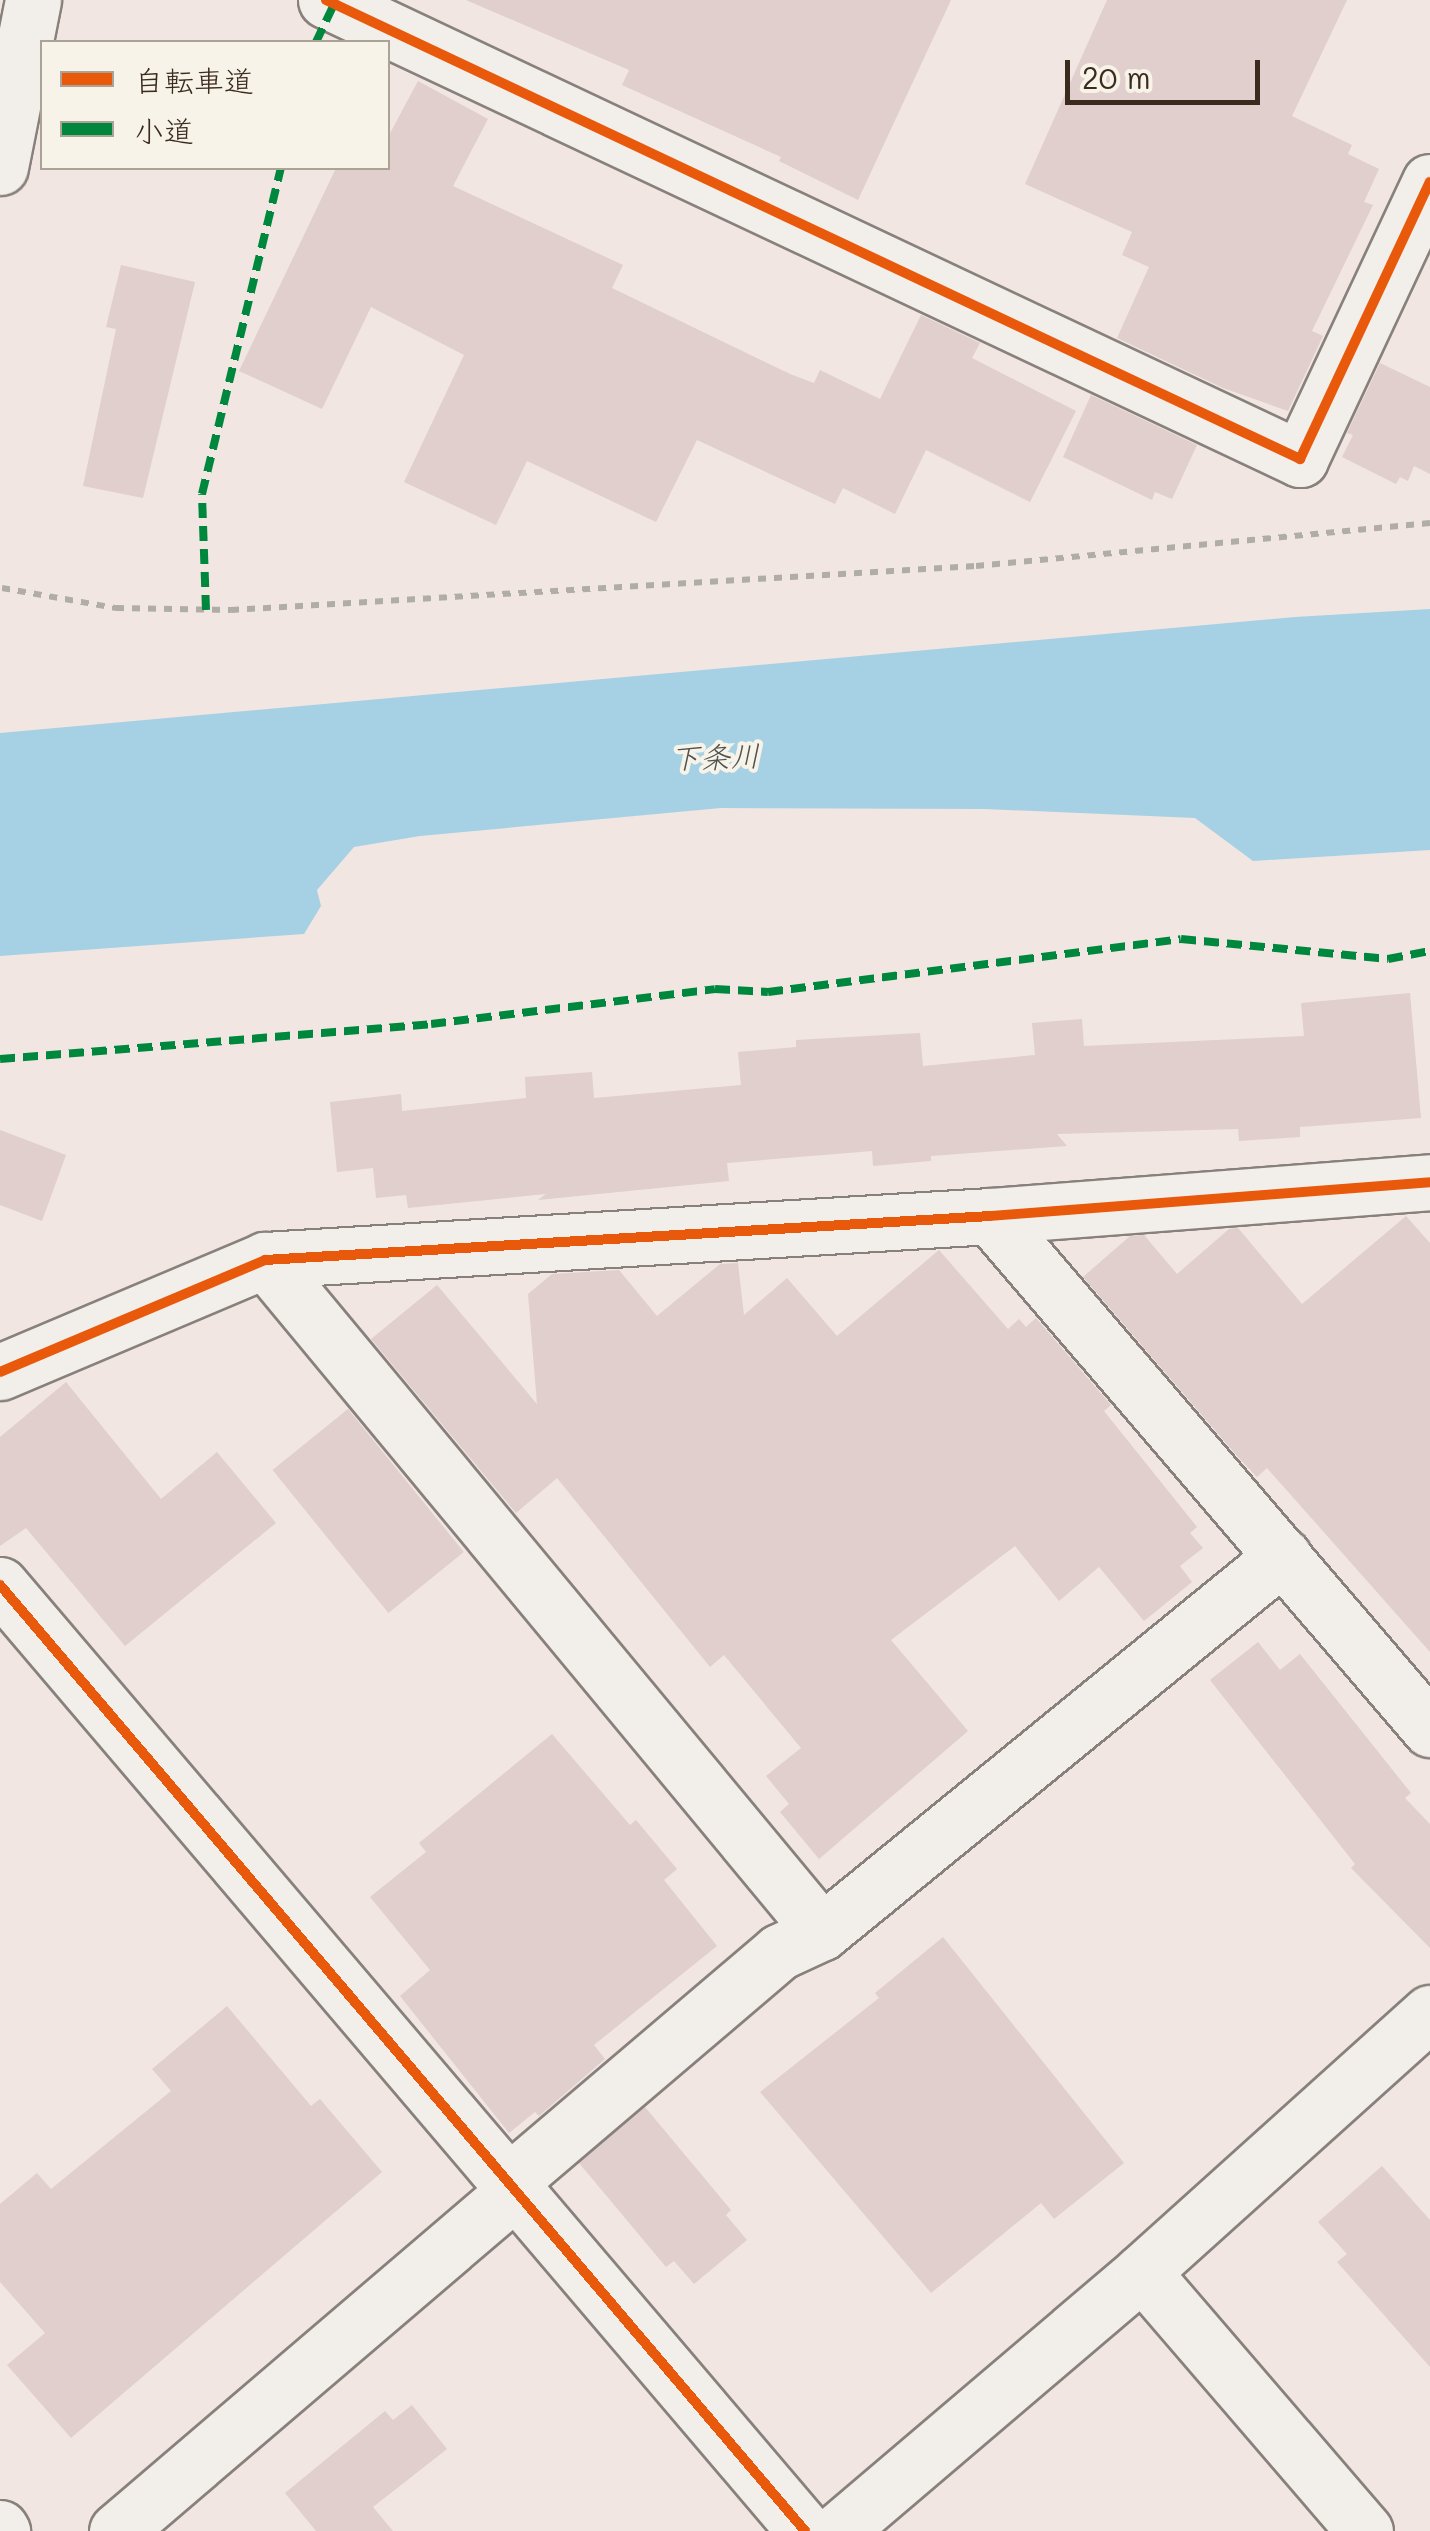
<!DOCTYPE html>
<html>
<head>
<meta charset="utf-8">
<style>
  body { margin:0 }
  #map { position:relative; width:1430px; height:2531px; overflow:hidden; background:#f1e6e1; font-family:Mali,"Klee One",sans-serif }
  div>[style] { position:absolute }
  .water>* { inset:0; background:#a6d1e5 }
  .building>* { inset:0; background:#e0cfcc; transform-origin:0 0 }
  .path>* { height:6px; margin-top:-3px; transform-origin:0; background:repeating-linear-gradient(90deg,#b0aca8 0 8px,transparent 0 16px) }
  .roads { filter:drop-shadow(2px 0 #88807b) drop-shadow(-2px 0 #88807b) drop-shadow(0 2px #88807b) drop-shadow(0 -2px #88807b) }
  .minor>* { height:55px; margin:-27.5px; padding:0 27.5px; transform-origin:27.5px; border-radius:27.5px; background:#f2efeb }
  .tertiary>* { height:55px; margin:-27.5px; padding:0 27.5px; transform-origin:27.5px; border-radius:27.5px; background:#f2efeb }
  .quiet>* { height:8px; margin-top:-4px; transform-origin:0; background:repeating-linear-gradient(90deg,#00873e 0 15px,transparent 0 23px) }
  .cycleway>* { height:10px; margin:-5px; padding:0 5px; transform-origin:5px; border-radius:5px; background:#e8590c }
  span { translate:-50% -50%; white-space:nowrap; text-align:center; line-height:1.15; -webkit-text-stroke:8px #f7f3e8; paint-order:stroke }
  .water-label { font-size:30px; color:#4e5250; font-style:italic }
  .legend { position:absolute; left:40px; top:40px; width:350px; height:130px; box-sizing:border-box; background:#f7f3e8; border:2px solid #aca397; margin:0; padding:12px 18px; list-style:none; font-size:30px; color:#3b2a1e }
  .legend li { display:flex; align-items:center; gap:20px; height:50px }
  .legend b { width:50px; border:2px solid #aca397 }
  .scale { position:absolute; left:1065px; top:60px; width:195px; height:45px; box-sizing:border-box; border:5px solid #3b2a1e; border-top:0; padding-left:12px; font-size:30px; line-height:35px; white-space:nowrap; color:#3b2a1e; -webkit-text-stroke:8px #f7f3e8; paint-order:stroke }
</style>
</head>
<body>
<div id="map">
  <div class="water">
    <i style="clip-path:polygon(1430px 609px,1430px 850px,1253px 861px,1195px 818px,985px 809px,721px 808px,420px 836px,354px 847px,317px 890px,321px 906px,304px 934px,0 956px,0 733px,1295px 617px)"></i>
  </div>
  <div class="building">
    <i style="clip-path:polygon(466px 0,951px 0,858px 200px,779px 161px,781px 157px,622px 85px,629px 70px)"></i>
    <i style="clip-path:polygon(1107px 0,1347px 0,1292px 116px,1352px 145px,1348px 154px,1379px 169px,1364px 202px,1373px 205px,1312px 331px,1323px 336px,1288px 411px,1223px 388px,1117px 338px,1149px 267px,1122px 255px,1132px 232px,1025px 184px)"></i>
    <i style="clip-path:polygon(418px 81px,488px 119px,453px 186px,623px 265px,612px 288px,790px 374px,814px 383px,820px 370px,880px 399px,921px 315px,980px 343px,972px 358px,1076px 411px,1030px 502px,926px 450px,895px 514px,843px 488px,835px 504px,697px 440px,656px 522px,527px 461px,496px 525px,404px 482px,464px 355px,371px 307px,322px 409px,239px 371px,336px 168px,388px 168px,388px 137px)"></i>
    <i style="clip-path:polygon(121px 265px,195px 282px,143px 498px,83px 486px,116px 329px,106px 327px)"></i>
    <i style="clip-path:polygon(1380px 363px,1430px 387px,1430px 474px,1414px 466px,1408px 481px,1400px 477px,1396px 484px,1342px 457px,1353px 435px,1347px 433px)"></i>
    <i style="clip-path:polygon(1091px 395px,1197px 445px,1172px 499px,1155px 492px,1152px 500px,1063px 457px)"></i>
    <i style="clip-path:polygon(1410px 993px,1421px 1118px,1300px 1127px,1300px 1137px,1239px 1141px,1238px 1129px,1057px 1134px,1067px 1146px,931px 1156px,931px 1161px,873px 1166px,872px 1151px,727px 1163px,729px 1181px,538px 1200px,546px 1194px,408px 1208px,406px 1195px,376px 1198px,373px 1168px,337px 1172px,330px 1102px,401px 1094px,402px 1111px,526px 1098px,525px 1077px,592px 1072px,594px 1098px,741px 1085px,738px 1052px,796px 1047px,796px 1040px,920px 1033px,923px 1066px,1035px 1055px,1032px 1023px,1082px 1019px,1084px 1046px,1304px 1036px,1301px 1003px)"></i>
    <i style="clip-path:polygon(0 1130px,66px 1155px,42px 1221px,0 1205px)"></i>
    <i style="clip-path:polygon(1406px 1216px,1430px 1243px,1430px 1652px,1267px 1468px,1257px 1477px,1238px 1457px,1083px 1277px,1130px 1236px,1144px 1235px,1177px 1274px,1229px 1229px,1238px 1228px,1302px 1304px)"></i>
    <i style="clip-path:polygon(939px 1250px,1008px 1329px,1019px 1319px,1026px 1327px,1036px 1318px,1111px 1405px,1104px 1411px,1197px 1527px,1190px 1533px,1203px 1548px,1180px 1566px,1192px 1582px,1144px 1621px,1099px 1567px,1059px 1601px,1015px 1546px,891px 1640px,968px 1731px,819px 1859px,780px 1812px,789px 1804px,766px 1776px,801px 1748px,724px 1655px,710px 1667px,557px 1478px,516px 1513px,371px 1339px,437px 1285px,537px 1404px,528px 1294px,552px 1274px,619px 1270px,657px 1316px,720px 1264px,738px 1263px,744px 1315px,787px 1278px,837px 1336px)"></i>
    <i style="clip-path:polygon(66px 1382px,161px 1499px,217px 1452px,276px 1523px,125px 1646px,26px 1528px,0 1546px,0 1437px)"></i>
    <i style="left:348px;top:1409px;width:184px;height:97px;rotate:51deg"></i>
    <i style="clip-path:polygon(1258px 1642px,1280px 1670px,1300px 1654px,1411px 1793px,1405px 1798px,1430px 1824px,1430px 1948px,1351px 1868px,1355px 1864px,1210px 1680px)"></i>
    <i style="clip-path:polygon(552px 1734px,630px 1825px,636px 1820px,677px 1869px,664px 1880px,717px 1946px,594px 2045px,605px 2059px,539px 2116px,535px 2112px,509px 2133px,400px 1996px,430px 1970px,370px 1897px,426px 1852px,419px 1843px)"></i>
    <i style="clip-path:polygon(943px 1937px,1124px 2163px,1054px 2219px,1041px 2203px,931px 2293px,760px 2092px,879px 1998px,875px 1993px)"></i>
    <i style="clip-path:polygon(227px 2006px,311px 2106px,320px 2099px,382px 2172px,71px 2438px,7px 2365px,45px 2333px,0 2282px,0 2204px,37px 2173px,51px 2189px,171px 2091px,152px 2069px)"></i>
    <i style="clip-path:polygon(645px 2107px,731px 2210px,726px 2215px,747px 2240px,694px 2284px,674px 2261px,666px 2267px,579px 2163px)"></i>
    <i style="clip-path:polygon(1382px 2166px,1430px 2220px,1430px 2367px,1337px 2262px,1347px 2254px,1318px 2222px)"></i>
    <i style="clip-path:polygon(412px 2405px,447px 2449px,373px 2507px,393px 2531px,316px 2531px,285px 2493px,385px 2411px,393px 2420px)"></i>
  </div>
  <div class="path">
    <i style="left:2px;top:588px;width:116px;rotate:10deg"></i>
    <i style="left:116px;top:608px;width:115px;rotate:1deg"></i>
    <i style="left:231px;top:610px;width:746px;rotate:-3.38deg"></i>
    <i style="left:976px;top:566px;width:456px;rotate:-5.4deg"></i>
  </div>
  <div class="roads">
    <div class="minor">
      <i style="left:326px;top:0;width:1077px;rotate:25.23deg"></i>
      <i style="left:1300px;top:459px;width:306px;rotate:-64.9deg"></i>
      <i style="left:990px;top:1216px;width:676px;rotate:49.38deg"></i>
      <i style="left:265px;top:1260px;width:873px;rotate:50.35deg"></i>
      <i style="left:0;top:1372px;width:288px;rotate:-22.9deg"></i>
      <i style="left:265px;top:1260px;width:726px;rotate:-3.47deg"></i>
      <i style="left:990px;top:1216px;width:441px;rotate:-4.4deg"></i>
      <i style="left:0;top:1585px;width:1242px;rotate:49.6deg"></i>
      <i style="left:509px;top:2182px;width:355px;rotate:-40.4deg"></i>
      <i style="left:779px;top:1952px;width:47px;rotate:-24.9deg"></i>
      <i style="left:822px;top:1932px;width:595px;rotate:-39.2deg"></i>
      <i style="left:1142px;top:2272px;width:342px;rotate:49.3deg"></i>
      <i style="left:0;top:2528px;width:4px;rotate:56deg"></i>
      <i style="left:117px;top:2531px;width:523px;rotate:-40.51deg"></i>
    </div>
    <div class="tertiary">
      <i style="left:0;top:167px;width:170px;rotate:-78.8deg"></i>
      <i style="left:838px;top:2531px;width:399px;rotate:-40.4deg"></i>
      <i style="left:1142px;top:2272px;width:387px;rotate:-42deg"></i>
    </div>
  </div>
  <div class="quiet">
    <i style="left:316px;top:42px;width:47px;rotate:-64.5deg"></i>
    <i style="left:206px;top:610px;width:116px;rotate:-92deg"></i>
    <i style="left:202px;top:494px;width:335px;rotate:-76.4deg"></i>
    <i style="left:0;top:1059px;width:432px;rotate:-4.6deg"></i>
    <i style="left:431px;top:1024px;width:286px;rotate:-7deg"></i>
    <i style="left:715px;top:989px;width:53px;rotate:3.2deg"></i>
    <i style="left:768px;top:992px;width:416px;rotate:-7.3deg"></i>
    <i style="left:1181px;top:939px;width:208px;rotate:5.5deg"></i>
    <i style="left:1388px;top:959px;width:43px;rotate:-10.8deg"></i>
  </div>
  <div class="cycleway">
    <i style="left:326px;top:0;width:1077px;rotate:25.23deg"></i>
    <i style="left:1300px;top:459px;width:306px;rotate:-64.9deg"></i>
    <i style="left:0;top:1372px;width:288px;rotate:-22.9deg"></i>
    <i style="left:265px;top:1260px;width:726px;rotate:-3.47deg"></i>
    <i style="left:990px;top:1216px;width:441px;rotate:-4.4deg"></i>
    <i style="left:0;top:1585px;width:1242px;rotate:49.6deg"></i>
  </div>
  <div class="water-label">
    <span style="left:715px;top:756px;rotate:-2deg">下条川</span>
  </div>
  <ul class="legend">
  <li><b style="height:12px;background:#e8590c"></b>自転車道</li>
  <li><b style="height:12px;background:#00873e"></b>小道</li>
  </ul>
  <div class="scale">20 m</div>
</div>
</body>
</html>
